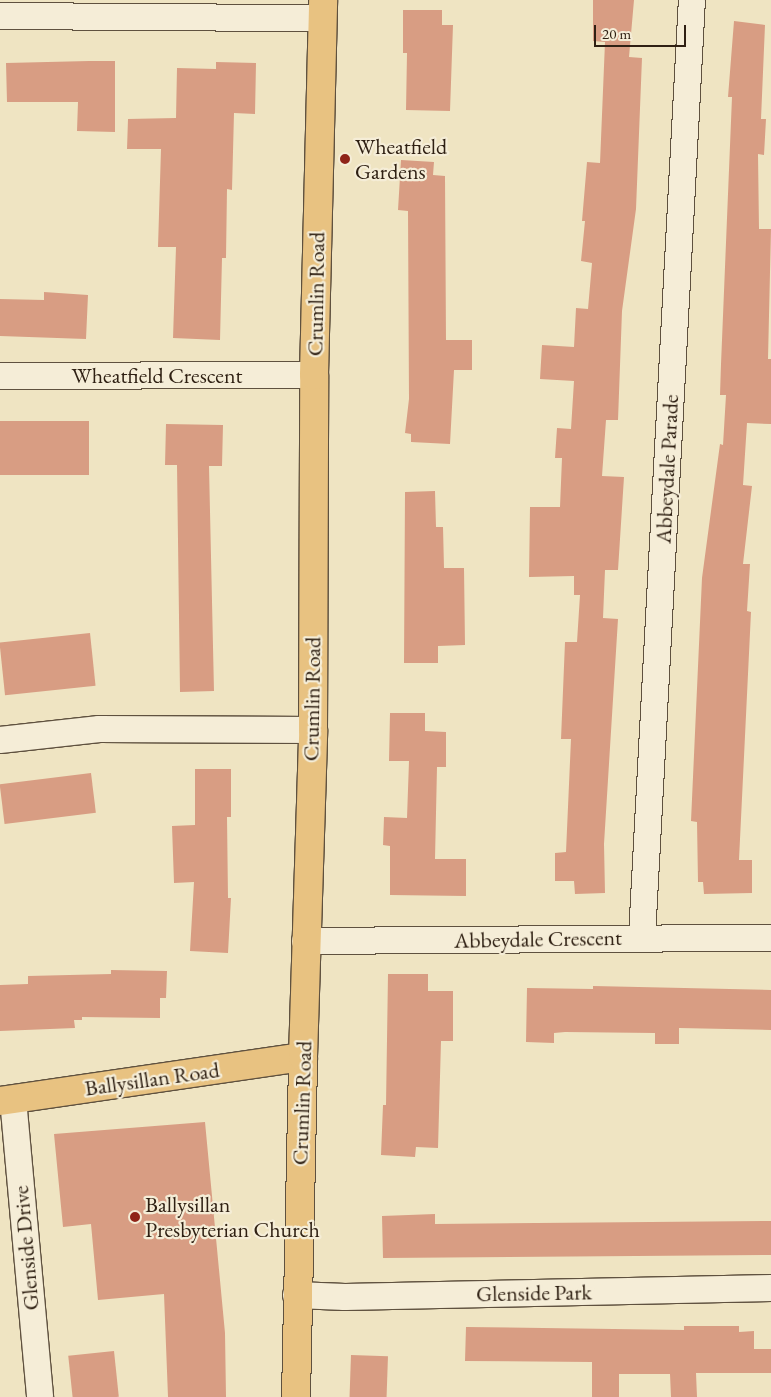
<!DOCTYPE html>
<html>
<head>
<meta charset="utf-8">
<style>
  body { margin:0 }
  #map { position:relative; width:771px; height:1397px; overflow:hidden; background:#efe4c2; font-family:"EB Garamond",serif }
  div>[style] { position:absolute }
  .building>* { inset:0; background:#d89d83; transform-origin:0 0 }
  .roads { filter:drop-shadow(1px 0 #5f513f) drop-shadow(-1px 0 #5f513f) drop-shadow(0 1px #5f513f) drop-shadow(0 -1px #5f513f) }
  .minor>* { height:26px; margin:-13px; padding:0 13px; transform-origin:13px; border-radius:13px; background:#f5edd7 }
  .primary>* { height:28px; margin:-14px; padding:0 14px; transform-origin:14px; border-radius:14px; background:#e8c281 }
  .trunk>* { height:28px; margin:-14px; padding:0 14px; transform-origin:14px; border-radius:14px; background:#e8c281 }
  .dots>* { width:14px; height:14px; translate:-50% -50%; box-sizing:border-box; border:2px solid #f5edd7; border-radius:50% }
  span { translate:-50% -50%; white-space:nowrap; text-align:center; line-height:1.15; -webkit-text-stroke:4.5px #f5edd7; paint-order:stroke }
  .poi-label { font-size:22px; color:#2f2013 }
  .left { translate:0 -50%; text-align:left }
  .street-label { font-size:22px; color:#2f2013 }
  .scale { position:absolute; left:594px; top:25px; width:92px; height:22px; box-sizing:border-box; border:2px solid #2f2013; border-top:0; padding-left:6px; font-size:15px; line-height:18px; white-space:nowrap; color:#2f2013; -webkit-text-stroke:4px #f5edd7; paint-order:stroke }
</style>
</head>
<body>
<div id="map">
  <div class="building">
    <i style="clip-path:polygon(593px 0,634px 0,629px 57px,642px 58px,636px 209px,622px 311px,618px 420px,606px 420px,602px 476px,624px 477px,618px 570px,605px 570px,603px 618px,618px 619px,604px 844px,605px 893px,575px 894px,574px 881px,555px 881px,555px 853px,566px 852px,571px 739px,561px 739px,565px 642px,577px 642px,580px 595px,574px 595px,574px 576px,529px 577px,530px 507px,560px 507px,562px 458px,555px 458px,557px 428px,571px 429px,574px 381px,540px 379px,542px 345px,574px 347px,576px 308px,588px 309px,592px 263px,581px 261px,585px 221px,582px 221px,587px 162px,600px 163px,605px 42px,593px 41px)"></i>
    <i style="clip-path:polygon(403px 10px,442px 10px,442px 25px,453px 25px,450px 111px,406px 110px,407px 53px,403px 53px)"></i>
    <i style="clip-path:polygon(734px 21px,765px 25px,761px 119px,766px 119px,764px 155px,758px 154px,759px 229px,771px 229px,768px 359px,771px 359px,771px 424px,747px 423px,743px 485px,752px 486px,743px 564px,750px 564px,747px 611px,751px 612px,739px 860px,752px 860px,752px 893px,704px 894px,703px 882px,698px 882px,697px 822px,691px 821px,702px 578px,720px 444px,723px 445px,726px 395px,720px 395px,721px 364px,732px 97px,728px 97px)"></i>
    <i style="clip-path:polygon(89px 61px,115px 61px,115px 132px,77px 131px,78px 102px,7px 102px,6px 63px)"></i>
    <i style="clip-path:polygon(216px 62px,256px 63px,255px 114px,234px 113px,232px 190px,227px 189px,226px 258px,222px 258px,220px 340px,173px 338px,176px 247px,158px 247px,161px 149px,127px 149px,128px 119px,176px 118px,177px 68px,216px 69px)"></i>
    <i style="clip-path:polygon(401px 160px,434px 162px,433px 175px,445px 176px,446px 340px,472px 340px,472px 370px,454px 370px,450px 444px,411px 442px,411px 434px,405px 433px,409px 399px,408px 211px,398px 210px)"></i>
    <i style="clip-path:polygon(44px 292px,88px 295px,86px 339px,0 336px,0 299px,44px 300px)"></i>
    <i style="left:89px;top:421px;width:54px;height:89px;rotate:90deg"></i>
    <i style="clip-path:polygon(166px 424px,223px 425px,222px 466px,209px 466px,214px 691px,180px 692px,177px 465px,165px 465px)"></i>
    <i style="clip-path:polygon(435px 491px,436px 527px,443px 527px,444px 568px,464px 568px,465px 645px,438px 646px,438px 663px,404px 663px,405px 492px)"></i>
    <i style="left:90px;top:633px;width:53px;height:91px;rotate:84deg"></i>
    <i style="clip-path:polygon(390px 713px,425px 713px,425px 731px,446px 732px,446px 767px,437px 767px,435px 859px,466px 859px,466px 896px,390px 895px,390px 846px,383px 845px,384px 817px,407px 818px,409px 761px,389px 761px)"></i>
    <i style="clip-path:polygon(195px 769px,231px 769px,231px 817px,227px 817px,228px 898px,231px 898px,228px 953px,190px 951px,194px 882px,174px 883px,172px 826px,195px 825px)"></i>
    <i style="left:91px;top:773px;width:40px;height:92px;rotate:83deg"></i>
    <i style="clip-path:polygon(111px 970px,167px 971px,166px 998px,160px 998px,160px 1018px,82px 1017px,82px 1020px,74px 1020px,75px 1028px,0 1031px,0 985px,28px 984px,28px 976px,111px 974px)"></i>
    <i style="clip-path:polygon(388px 974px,428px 974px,428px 991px,453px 991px,453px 1041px,441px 1041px,438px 1148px,416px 1147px,415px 1157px,381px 1155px,383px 1105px,386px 1105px)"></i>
    <i style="clip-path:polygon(593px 986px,771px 990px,771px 1030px,679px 1028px,679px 1044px,655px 1044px,655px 1033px,565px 1032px,554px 1033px,554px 1043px,526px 1042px,527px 988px,593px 989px)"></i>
    <i style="clip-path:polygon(205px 1122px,225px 1333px,226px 1397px,168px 1397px,164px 1294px,98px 1300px,91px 1224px,63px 1227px,54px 1134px)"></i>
    <i style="clip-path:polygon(435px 1214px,435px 1224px,771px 1221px,771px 1255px,383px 1258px,382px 1216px)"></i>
    <i style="clip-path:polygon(684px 1326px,739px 1326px,739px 1332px,754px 1331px,754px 1349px,771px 1349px,771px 1373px,696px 1373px,697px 1397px,671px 1397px,670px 1374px,619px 1374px,619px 1397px,592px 1397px,592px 1362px,465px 1361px,466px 1327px,684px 1330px)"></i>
    <i style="left:114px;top:1351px;width:46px;height:46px;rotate:84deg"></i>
    <i style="left:351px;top:1355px;width:37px;height:42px;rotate:2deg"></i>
  </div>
  <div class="roads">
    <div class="minor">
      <i style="left:0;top:16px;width:322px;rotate:0.4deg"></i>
      <i style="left:0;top:376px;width:314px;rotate:-0.2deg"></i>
      <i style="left:0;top:740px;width:100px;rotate:-6.3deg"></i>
      <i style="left:99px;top:729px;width:214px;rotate:0.3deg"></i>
      <i style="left:642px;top:937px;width:938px;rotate:-86.95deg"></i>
      <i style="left:305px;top:941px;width:466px;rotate:-0.4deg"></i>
      <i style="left:13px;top:1099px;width:299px;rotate:84.8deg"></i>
      <i style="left:296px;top:1295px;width:49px;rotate:2.3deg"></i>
      <i style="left:345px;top:1297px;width:426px;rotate:-1.2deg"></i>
    </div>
    <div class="primary">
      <i style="left:296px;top:1397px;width:340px;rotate:-88.8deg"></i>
    </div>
    <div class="trunk">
      <i style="left:0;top:1101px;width:306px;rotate:-8.3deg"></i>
      <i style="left:303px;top:1057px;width:327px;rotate:-88.2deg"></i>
      <i style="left:313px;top:730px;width:355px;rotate:-89.8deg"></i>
      <i style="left:314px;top:375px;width:375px;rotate:-88.6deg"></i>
    </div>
  </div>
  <div class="dots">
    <i style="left:345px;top:159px;background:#8f2418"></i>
    <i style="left:135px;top:1217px;background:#8f2418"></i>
  </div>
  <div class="poi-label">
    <span class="left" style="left:355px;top:159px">Wheatfield<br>Gardens</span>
    <span class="left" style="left:145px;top:1217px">Ballysillan<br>Presbyterian Church</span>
  </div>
  <div class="street-label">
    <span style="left:316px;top:294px;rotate:-89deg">Crumlin Road</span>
    <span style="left:157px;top:376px">Wheatfield Crescent</span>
    <span style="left:667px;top:469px;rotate:-87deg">Abbeydale Parade</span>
    <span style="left:312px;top:699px;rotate:-89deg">Crumlin Road</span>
    <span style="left:538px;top:939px;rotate:-1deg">Abbeydale Crescent</span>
    <span style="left:152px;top:1079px;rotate:-8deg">Ballysillan Road</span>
    <span style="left:302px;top:1103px;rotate:-88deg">Crumlin Road</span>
    <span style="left:26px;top:1248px;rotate:-95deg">Glenside Drive</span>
    <span style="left:534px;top:1293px;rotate:-1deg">Glenside Park</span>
  </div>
  <div class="scale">20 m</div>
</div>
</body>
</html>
